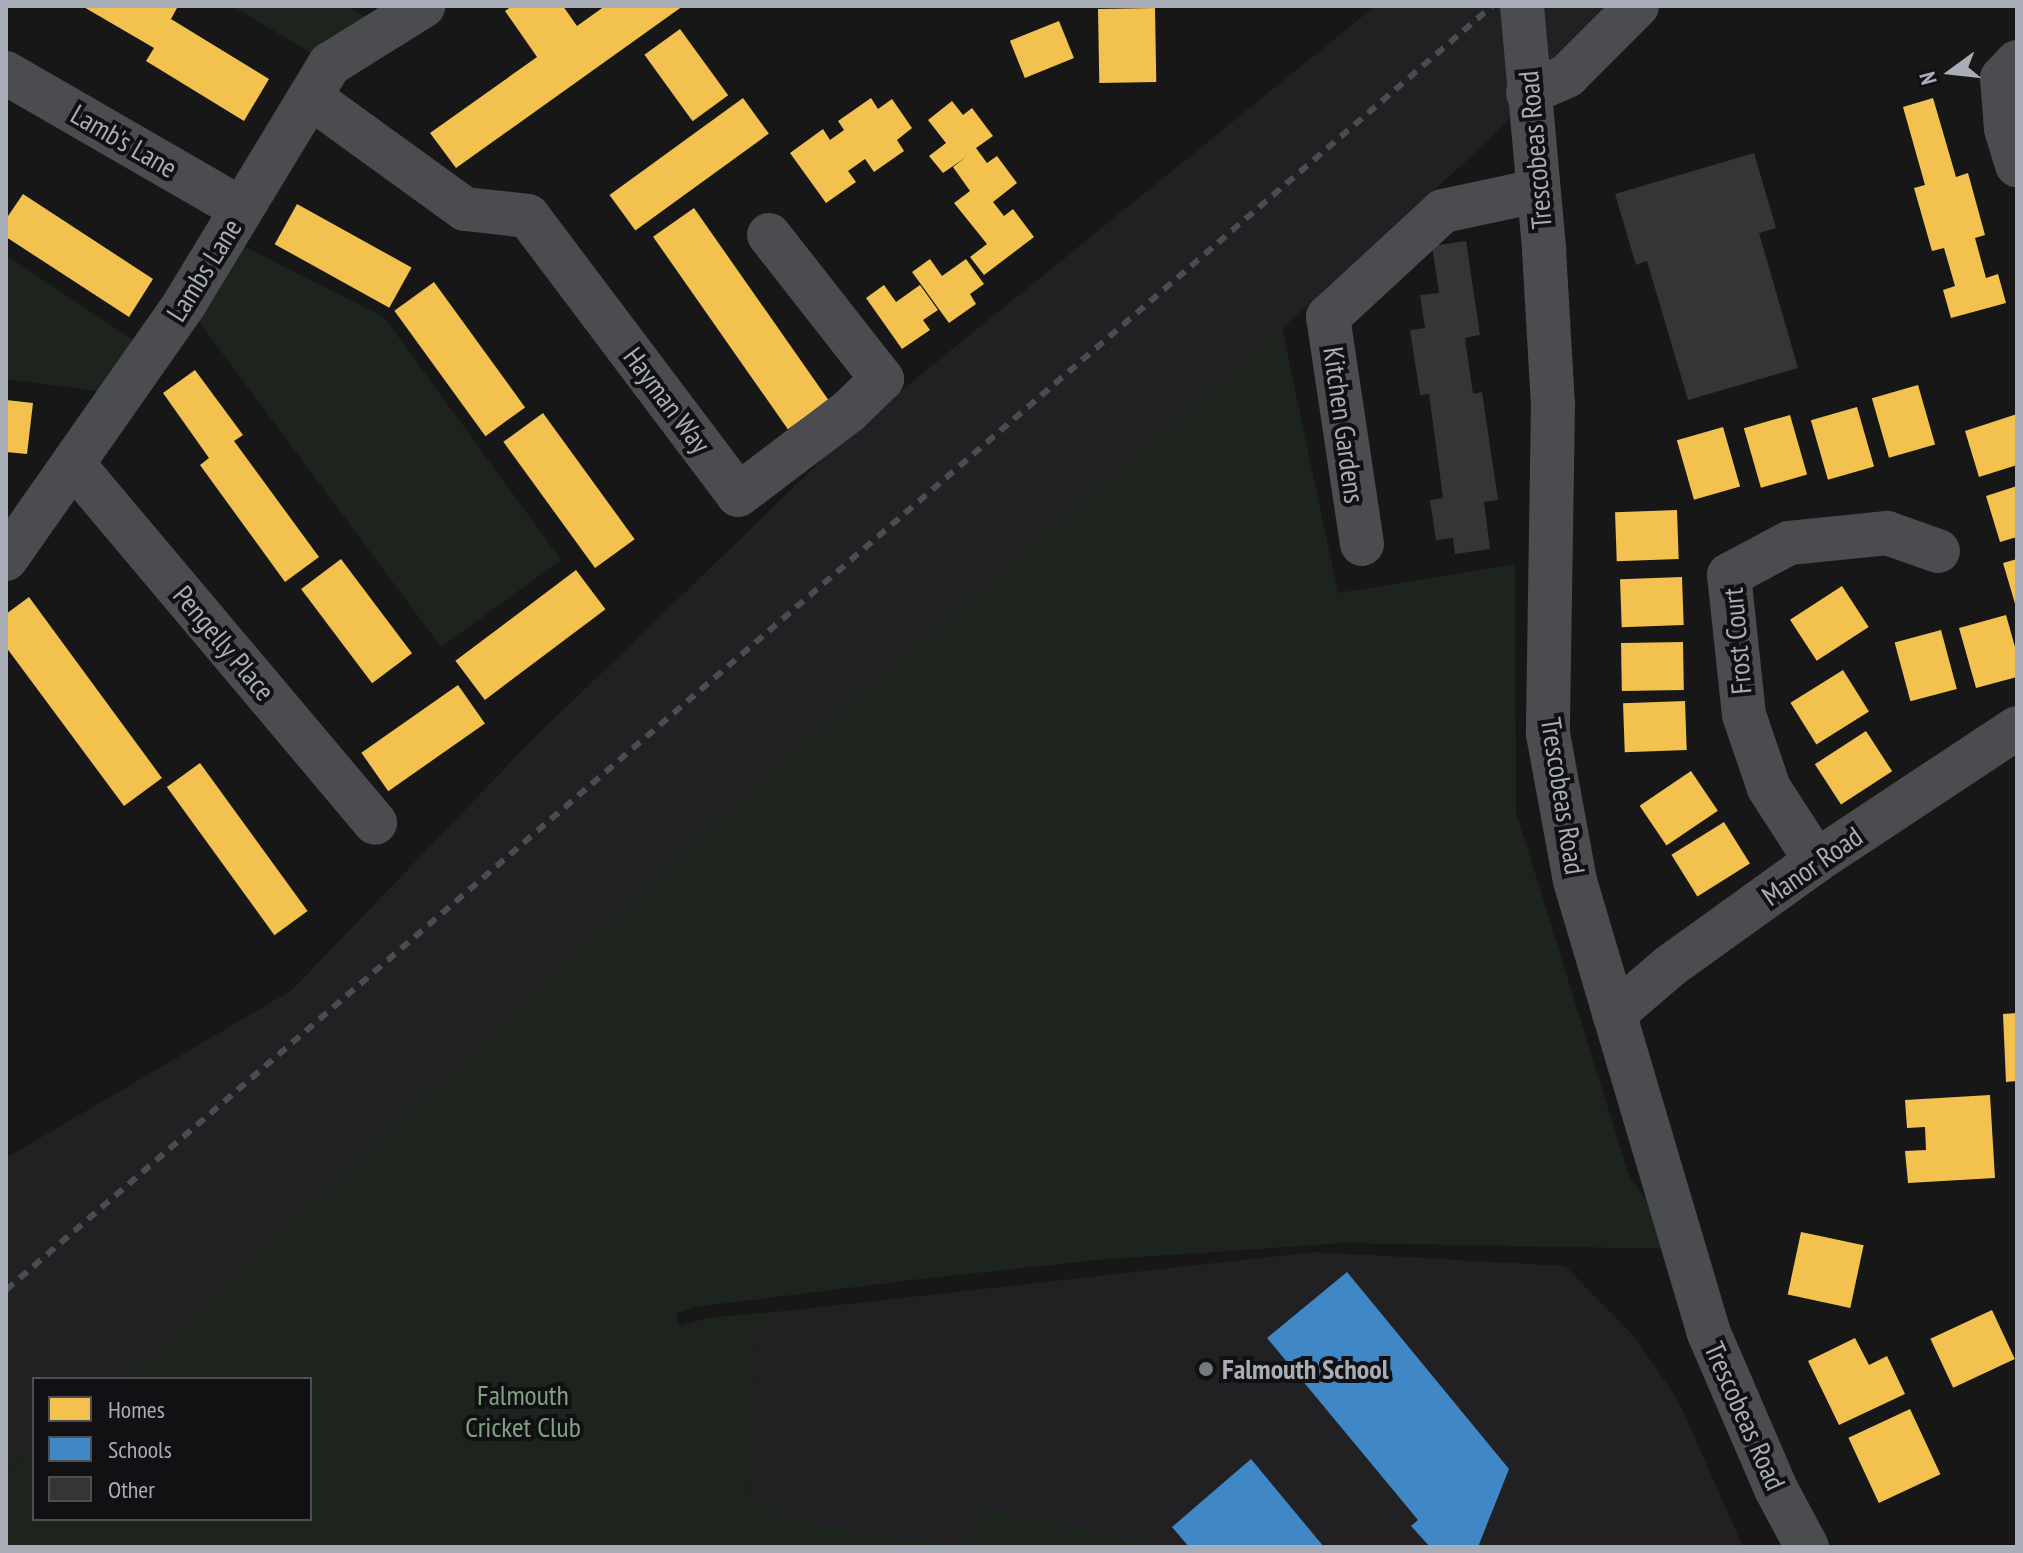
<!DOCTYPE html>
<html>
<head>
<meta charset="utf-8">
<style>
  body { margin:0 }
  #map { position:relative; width:2023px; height:1553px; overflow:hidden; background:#171717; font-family:"PT Sans Narrow",sans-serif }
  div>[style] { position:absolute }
  .built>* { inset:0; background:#212123 }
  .green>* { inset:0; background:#1d241e }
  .homes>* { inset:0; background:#f2c14e; transform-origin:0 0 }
  .schools>* { inset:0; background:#3f88c5 }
  .building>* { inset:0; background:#353536 }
  .minor>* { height:44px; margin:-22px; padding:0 22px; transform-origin:22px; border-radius:22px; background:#4b4c50 }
  .rail>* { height:6px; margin-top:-3px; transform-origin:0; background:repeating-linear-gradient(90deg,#4b4c4f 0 10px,transparent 0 18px) }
  .dots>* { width:22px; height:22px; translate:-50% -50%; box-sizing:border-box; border:4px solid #111113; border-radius:50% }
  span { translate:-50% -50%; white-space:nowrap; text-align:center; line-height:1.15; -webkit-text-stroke:8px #111113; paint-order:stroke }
  .street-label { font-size:28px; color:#a8adb8 }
  .poi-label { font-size:28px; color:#a8adb8; font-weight:700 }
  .left { translate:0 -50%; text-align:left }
  .park-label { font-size:28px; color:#7fa381 }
  .frame { position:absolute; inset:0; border:8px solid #a8adb8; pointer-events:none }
  .legend { position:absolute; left:32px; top:1377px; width:280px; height:144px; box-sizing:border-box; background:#111113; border:2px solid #4d4f55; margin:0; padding:10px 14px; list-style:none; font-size:24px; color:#a8adb8 }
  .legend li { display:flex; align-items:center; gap:16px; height:40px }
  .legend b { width:40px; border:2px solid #4d4f55 }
  .north { position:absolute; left:1911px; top:32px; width:80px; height:80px; -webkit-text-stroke:6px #111113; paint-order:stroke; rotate:255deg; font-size:22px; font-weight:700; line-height:32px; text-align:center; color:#a8adb8 }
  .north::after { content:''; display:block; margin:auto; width:28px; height:36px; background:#a8adb8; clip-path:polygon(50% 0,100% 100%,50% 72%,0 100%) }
</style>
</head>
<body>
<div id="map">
  <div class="built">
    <i style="clip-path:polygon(1375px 6px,1627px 6px,1570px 56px,1488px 141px,145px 1363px,125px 1379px,34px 1379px,34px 1450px,6px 1472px,6px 1158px,292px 990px,531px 741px,854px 429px)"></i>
    <i style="clip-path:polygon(1314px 1252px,1565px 1266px,1634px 1336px,1679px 1402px,1743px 1547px,743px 1547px,751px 1503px,756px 1332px,784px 1311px)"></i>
  </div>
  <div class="green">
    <i style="clip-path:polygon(232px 6px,348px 6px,385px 29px,330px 64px)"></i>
    <i style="clip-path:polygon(225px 237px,384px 317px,561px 560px,441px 647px,185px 303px)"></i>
    <i style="clip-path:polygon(6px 255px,151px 352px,121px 394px,6px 379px)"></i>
    <i style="clip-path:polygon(1282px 328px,1338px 593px,1515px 564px,1516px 812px,1629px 1176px,1681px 1249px,1343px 1243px,1097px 1260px,912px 1280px,695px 1307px,676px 1314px,679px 1326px,707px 1318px,784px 1311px,756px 1333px,751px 1503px,775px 1507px,774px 1518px,958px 1547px,6px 1547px,6px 1472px,34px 1450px,34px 1519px,310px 1519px,310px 1379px,125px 1379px,756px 783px)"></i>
    <i style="clip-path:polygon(976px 1507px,1138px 1540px,1144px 1547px,966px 1547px)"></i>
  </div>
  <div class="homes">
    <i style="clip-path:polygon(82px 6px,173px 6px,177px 8px,171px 19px,269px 79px,244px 121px,146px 61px,154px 48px)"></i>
    <i style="clip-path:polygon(512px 6px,563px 6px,577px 26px,605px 6px,683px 6px,456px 168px,430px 133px,537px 57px,505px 11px)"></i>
    <i style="left:1155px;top:8px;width:74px;height:57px;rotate:89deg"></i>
    <i style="left:1059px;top:21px;width:40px;height:53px;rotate:68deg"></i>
    <i style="left:680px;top:29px;width:82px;height:44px;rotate:54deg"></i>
    <i style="left:743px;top:98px;width:44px;height:165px;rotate:54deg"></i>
    <i style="clip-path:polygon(871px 98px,878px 109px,892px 99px,912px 128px,897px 140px,904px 151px,874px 172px,865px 159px,848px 171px,856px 182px,826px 203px,790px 153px,823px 129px,830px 140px,844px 130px,838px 121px)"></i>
    <i style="clip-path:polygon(1933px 98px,1956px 177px,1968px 173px,1985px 235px,1975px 238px,1986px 278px,1998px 274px,2006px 303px,1951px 318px,1943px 290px,1955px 286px,1944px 248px,1932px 251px,1914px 188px,1925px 185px,1903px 107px)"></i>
    <i style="clip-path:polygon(952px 101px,963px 115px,972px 108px,993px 136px,976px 148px,987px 163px,997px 156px,1017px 183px,993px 202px,1004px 216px,1013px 209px,1034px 237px,984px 275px,970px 257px,987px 244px,954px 203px,970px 191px,953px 167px,966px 157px,943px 173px,929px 156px,946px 143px,928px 120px)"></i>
    <i style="clip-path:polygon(23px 194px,153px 279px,129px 317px,6px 237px,6px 219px)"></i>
    <i style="left:297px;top:204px;width:131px;height:46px;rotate:29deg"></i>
    <i style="left:694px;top:208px;width:235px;height:50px;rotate:55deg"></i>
    <i style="clip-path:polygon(930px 259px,942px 276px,966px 259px,984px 284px,970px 294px,976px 304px,949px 323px,912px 272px)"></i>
    <i style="left:434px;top:282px;width:155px;height:49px;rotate:54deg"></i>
    <i style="clip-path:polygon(884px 285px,896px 302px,920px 285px,938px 310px,923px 320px,930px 330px,902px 349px,866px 298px)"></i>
    <i style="clip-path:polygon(195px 370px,243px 435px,234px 441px,319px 557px,285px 582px,200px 465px,209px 458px,163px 393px)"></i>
    <i style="left:1918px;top:385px;width:62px;height:48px;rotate:74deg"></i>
    <i style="clip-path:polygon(6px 400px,33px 403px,27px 454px,6px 452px)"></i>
    <i style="left:1857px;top:407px;width:62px;height:48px;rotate:74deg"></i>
    <i style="left:543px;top:413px;width:156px;height:49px;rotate:54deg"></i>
    <i style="clip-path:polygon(2017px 414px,2017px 465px,1979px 477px,1965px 431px)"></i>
    <i style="left:1790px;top:415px;width:62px;height:48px;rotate:74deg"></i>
    <i style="left:1723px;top:427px;width:62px;height:48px;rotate:74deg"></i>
    <i style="clip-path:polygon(2017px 486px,2017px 537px,2000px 542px,1986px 496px)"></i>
    <i style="left:1677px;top:510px;width:49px;height:62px;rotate:88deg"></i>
    <i style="left:341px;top:559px;width:118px;height:50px;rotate:53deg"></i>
    <i style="clip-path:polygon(2017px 559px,2017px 606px,2016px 607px,2003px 563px)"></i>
    <i style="left:576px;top:570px;width:49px;height:151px;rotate:53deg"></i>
    <i style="left:1682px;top:577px;width:48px;height:62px;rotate:88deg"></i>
    <i style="left:1842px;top:586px;width:49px;height:62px;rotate:57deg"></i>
    <i style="clip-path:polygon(29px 597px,162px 778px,124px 806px,6px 647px,6px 614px)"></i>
    <i style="clip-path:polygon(2006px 615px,2017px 654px,2017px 677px,1976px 688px,1959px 628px)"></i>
    <i style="left:1941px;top:630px;width:61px;height:48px;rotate:75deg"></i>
    <i style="left:1683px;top:642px;width:48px;height:62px;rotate:89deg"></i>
    <i style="left:1843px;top:670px;width:49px;height:62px;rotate:58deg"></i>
    <i style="left:458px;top:685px;width:47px;height:118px;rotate:55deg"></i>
    <i style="left:1685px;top:701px;width:49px;height:62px;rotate:88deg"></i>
    <i style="left:1866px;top:731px;width:48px;height:61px;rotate:57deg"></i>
    <i style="left:200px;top:763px;width:183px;height:41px;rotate:54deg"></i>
    <i style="left:1691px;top:771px;width:48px;height:62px;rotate:56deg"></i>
    <i style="left:1724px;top:822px;width:49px;height:62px;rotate:58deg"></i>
    <i style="clip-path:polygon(2017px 1013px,2017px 1081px,2006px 1082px,2003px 1014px)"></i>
    <i style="clip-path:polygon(1990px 1095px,1995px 1178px,1908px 1183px,1905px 1151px,1926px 1150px,1925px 1127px,1907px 1128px,1905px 1100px)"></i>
    <i style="left:1801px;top:1232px;width:64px;height:64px;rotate:12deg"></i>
    <i style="left:1992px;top:1310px;width:54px;height:68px;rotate:65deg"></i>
    <i style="clip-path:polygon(1855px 1338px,1869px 1365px,1887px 1356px,1905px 1394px,1839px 1425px,1808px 1361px)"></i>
    <i style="left:1910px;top:1409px;width:72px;height:68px;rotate:65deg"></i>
  </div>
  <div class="schools">
    <i style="clip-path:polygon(1347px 1272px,1509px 1469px,1478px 1547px,1430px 1547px,1411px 1526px,1418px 1520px,1267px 1338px)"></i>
    <i style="clip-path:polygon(1251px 1459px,1324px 1547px,1189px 1547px,1172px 1527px)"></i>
  </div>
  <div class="building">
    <i style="clip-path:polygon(1754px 153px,1776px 228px,1759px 233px,1798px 368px,1688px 400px,1647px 261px,1636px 265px,1615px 194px)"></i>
    <i style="clip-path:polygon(1466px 241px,1480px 335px,1465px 338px,1473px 394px,1482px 392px,1498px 500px,1484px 502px,1490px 549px,1455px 554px,1453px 538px,1436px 540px,1430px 500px,1443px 498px,1429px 394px,1420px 395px,1410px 330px,1425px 328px,1420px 295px,1439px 293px,1432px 246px)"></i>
  </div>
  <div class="minor">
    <i style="left:1522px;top:6px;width:245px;rotate:84.8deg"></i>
    <i style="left:1544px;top:250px;width:154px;rotate:86.7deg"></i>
    <i style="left:1553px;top:404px;width:330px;rotate:90.9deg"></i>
    <i style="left:1548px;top:734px;width:149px;rotate:79.6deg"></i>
    <i style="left:1575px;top:881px;width:469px;rotate:73.5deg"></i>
    <i style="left:1708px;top:1331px;width:172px;rotate:66.7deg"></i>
    <i style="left:1776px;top:1489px;width:66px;rotate:61.9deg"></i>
    <i style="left:2017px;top:62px;width:22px;rotate:133deg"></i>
    <i style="left:2002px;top:78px;width:51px;rotate:85.5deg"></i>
    <i style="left:2006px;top:129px;width:38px;rotate:73deg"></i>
    <i style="left:6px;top:73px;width:272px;rotate:30deg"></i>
    <i style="left:1528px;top:93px;width:43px;rotate:-23.6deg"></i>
    <i style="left:1567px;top:76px;width:99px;rotate:-45deg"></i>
    <i style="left:310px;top:97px;width:191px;rotate:35.9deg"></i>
    <i style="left:465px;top:209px;width:63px;rotate:6.3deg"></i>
    <i style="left:528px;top:216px;width:349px;rotate:53deg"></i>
    <i style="left:738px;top:495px;width:139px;rotate:-37.1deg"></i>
    <i style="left:849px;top:411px;width:46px;rotate:-44.1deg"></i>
    <i style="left:882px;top:379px;width:183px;rotate:-128.1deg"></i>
    <i style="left:73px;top:464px;width:469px;rotate:49.9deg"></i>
    <i style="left:1362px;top:544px;width:230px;rotate:-98.5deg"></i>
    <i style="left:1328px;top:317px;width:156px;rotate:-42.7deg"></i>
    <i style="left:1443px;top:211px;width:96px;rotate:-12deg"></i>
    <i style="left:6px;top:559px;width:312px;rotate:-55deg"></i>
    <i style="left:185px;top:303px;width:280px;rotate:-58.8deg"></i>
    <i style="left:330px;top:64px;width:110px;rotate:-31.9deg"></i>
    <i style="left:1816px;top:861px;width:87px;rotate:-122.8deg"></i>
    <i style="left:1769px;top:788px;width:77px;rotate:-108.9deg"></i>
    <i style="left:1744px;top:715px;width:141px;rotate:-96.1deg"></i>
    <i style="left:1729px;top:575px;width:68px;rotate:-28.1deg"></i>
    <i style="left:1789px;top:543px;width:99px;rotate:-5.8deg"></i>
    <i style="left:1887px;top:533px;width:54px;rotate:19.4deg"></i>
    <i style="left:1614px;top:1014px;width:74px;rotate:-40.6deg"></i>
    <i style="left:1670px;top:966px;width:180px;rotate:-35.7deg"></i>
    <i style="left:1816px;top:861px;width:241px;rotate:-33.5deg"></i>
  </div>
  <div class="rail">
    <i style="left:6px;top:1290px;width:1964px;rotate:-40.83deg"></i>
  </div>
  <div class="dots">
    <i style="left:1206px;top:1369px;background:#757880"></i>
  </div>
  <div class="street-label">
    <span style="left:124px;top:141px;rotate:30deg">Lamb's Lane</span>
    <span style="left:1535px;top:150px;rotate:-95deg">Trescobeas Road</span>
    <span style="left:204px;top:270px;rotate:-58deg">Lambs Lane</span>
    <span style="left:667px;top:400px;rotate:53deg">Hayman Way</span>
    <span style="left:1344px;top:425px;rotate:82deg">Kitchen Gardens</span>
    <span style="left:1737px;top:641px;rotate:-95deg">Frost Court</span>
    <span style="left:224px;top:643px;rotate:50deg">Pengelly Place</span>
    <span style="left:1563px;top:796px;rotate:81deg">Trescobeas Road</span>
    <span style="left:1812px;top:866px;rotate:-35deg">Manor Road</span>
    <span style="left:1745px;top:1416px;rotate:66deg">Trescobeas Road</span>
  </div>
  <div class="poi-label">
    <span class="left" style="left:1222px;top:1369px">Falmouth School</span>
  </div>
  <div class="park-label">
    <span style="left:523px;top:1411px">Falmouth<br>Cricket Club</span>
  </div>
  <div class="frame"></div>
  <ul class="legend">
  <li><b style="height:22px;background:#f2c14e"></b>Homes</li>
  <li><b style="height:22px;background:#3f88c5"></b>Schools</li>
  <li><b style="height:22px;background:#353536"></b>Other</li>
  </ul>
  <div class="north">N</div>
</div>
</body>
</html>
